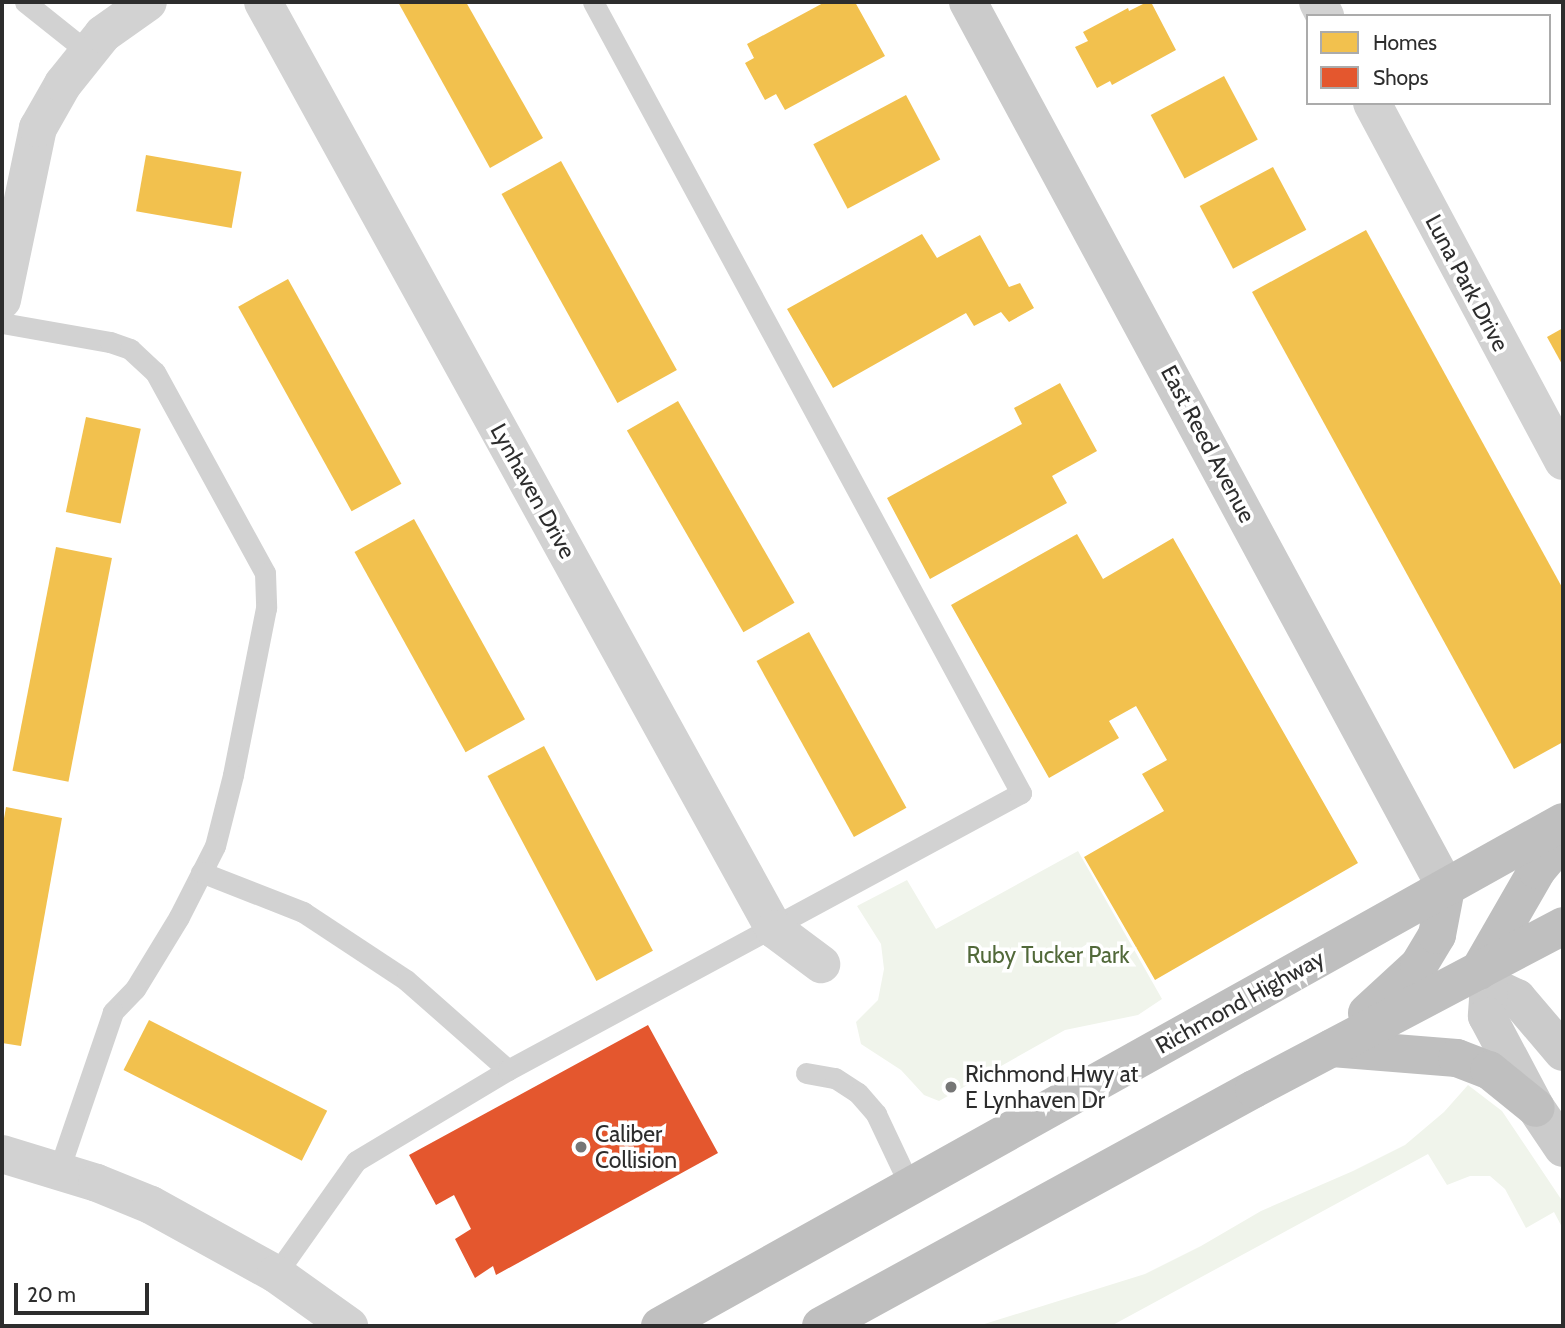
<!DOCTYPE html>
<html>
<head>
<meta charset="utf-8">
<style>
  body { margin:0 }
  #map { position:relative; width:1565px; height:1328px; overflow:hidden; background:#fff; font-family:Cabin,sans-serif }
  div>[style] { position:absolute }
  .green>* { inset:0; background:#f0f4eb }
  .homes>* { inset:0; background:#f2c14e; transform-origin:0 0 }
  .shops>* { inset:0; background:#e4572e }
  .lane>* { height:21px; margin:-10.5px; padding:0 10.5px; transform-origin:10.5px; border-radius:10.5px; background:#d2d2d2 }
  .street>* { height:38px; margin:-19px; padding:0 19px; transform-origin:19px; border-radius:19px; background:#d2d2d2 }
  .secondary>* { height:38px; margin:-19px; padding:0 19px; transform-origin:19px; border-radius:19px; background:#cbcbcb }
  .highway>* { height:38px; margin:-19px; padding:0 19px; transform-origin:19px; border-radius:19px; background:#bfbfbf }
  .dots>* { width:19px; height:19px; translate:-50% -50%; box-sizing:border-box; border:4px solid #fff; border-radius:50% }
  span { translate:-50% -50%; white-space:nowrap; text-align:center; line-height:1.15; -webkit-text-stroke:7px #fff; paint-order:stroke }
  .street-label { font-size:23px; color:#2d2d2d }
  .park-label { font-size:23px; color:#52693a }
  .poi-label { font-size:23px; color:#2d2d2d }
  .left { translate:0 -50%; text-align:left }
  .frame { position:absolute; inset:0; border:4px solid #2d2d2d; pointer-events:none }
  .legend { position:absolute; left:1306px; top:14px; width:245px; height:91px; box-sizing:border-box; background:#fff; border:2px solid #ababab; margin:0; padding:9px 12px; list-style:none; font-size:21px; color:#2d2d2d }
  .legend li { display:flex; align-items:center; gap:14px; height:35px }
  .legend b { width:35px; border:2px solid #ababab }
  .scale { position:absolute; left:14px; top:1283px; width:135px; height:32px; box-sizing:border-box; border:4px solid #2d2d2d; border-top:0; padding-left:9px; font-size:21px; line-height:24px; white-space:nowrap; color:#2d2d2d; -webkit-text-stroke:5px #fff; paint-order:stroke }
</style>
</head>
<body>
<div id="map">
  <div class="green">
    <i style="clip-path:polygon(1078px 851px,1162px 999px,1138px 1015px,1065px 1030px,939px 1101px,924px 1095px,901px 1070px,861px 1044px,856px 1022px,878px 1000px,884px 969px,881px 944px,857px 906px,907px 880px,936px 929px)"></i>
    <i style="clip-path:polygon(1468px 1085px,1502px 1111px,1563px 1202px,1563px 1229px,1554px 1212px,1526px 1228px,1505px 1189px,1490px 1176px,1470px 1176px,1447px 1185px,1428px 1154px,1111px 1326px,978px 1326px,1145px 1274px,1201px 1246px,1261px 1211px,1353px 1171px,1405px 1145px,1444px 1112px)"></i>
  </div>
  <div class="homes">
    <i style="clip-path:polygon(398px 2px,466px 2px,543px 138px,490px 168px)"></i>
    <i style="clip-path:polygon(825px 2px,855px 2px,885px 56px,785px 110px,776px 94px,765px 100px,745px 63px,754px 58px,747px 44px)"></i>
    <i style="clip-path:polygon(1147px 2px,1151px 2px,1176px 50px,1112px 85px,1110px 81px,1097px 88px,1075px 47px,1088px 41px,1083px 32px,1128px 8px,1129px 11px)"></i>
    <i style="left:1224px;top:76px;width:72px;height:83px;rotate:62deg"></i>
    <i style="left:906px;top:95px;width:73px;height:105px;rotate:62deg"></i>
    <i style="left:146px;top:155px;width:97px;height:57px;rotate:10deg"></i>
    <i style="left:561px;top:161px;width:239px;height:68px;rotate:61deg"></i>
    <i style="left:1273px;top:167px;width:71px;height:83px;rotate:62deg"></i>
    <i style="clip-path:polygon(1366px 230px,1563px 589px,1563px 742px,1514px 769px,1252px 292px)"></i>
    <i style="clip-path:polygon(922px 234px,937px 258px,980px 235px,1009px 287px,1020px 283px,1034px 308px,1009px 322px,1001px 312px,974px 326px,966px 313px,833px 388px,787px 309px)"></i>
    <i style="left:288px;top:279px;width:234px;height:57px;rotate:61deg"></i>
    <i style="clip-path:polygon(1563px 328px,1563px 366px,1547px 337px)"></i>
    <i style="clip-path:polygon(1060px 383px,1097px 451px,1052px 476px,1067px 503px,930px 579px,887px 498px,1022px 424px,1014px 408px)"></i>
    <i style="left:678px;top:401px;width:233px;height:59px;rotate:60deg"></i>
    <i style="left:86px;top:417px;width:56px;height:97px;rotate:12deg"></i>
    <i style="left:414px;top:519px;width:229px;height:68px;rotate:61deg"></i>
    <i style="clip-path:polygon(1077px 534px,1103px 579px,1173px 538px,1358px 863px,1155px 980px,1084px 857px,1164px 811px,1142px 774px,1167px 760px,1136px 706px,1109px 721px,1119px 738px,1049px 778px,951px 605px)"></i>
    <i style="left:56px;top:547px;width:57px;height:228px;rotate:11deg"></i>
    <i style="left:809px;top:632px;width:201px;height:60px;rotate:61deg"></i>
    <i style="left:544px;top:746px;width:232px;height:64px;rotate:62deg"></i>
    <i style="clip-path:polygon(6px 807px,62px 818px,21px 1046px,2px 1043px,2px 830px)"></i>
    <i style="left:149px;top:1020px;width:200px;height:56px;rotate:27deg"></i>
  </div>
  <div class="shops">
    <i style="clip-path:polygon(648px 1025px,718px 1153px,496px 1275px,493px 1266px,475px 1278px,455px 1239px,471px 1229px,454px 1195px,436px 1205px,409px 1155px)"></i>
  </div>
  <div class="lane">
    <i style="left:25px;top:2px;width:82px;rotate:38.6deg"></i>
    <i style="left:2px;top:323px;width:110px;rotate:10deg"></i>
    <i style="left:110px;top:342px;width:21px;rotate:19deg"></i>
    <i style="left:130px;top:349px;width:34px;rotate:43deg"></i>
    <i style="left:155px;top:372px;width:229px;rotate:61.3deg"></i>
    <i style="left:265px;top:573px;width:35px;rotate:88deg"></i>
    <i style="left:266px;top:608px;width:170px;rotate:101.2deg"></i>
    <i style="left:233px;top:775px;width:73px;rotate:104.2deg"></i>
    <i style="left:215px;top:846px;width:80px;rotate:116.9deg"></i>
    <i style="left:179px;top:917px;width:84px;rotate:121.4deg"></i>
    <i style="left:135px;top:989px;width:32px;rotate:134deg"></i>
    <i style="left:113px;top:1012px;width:167px;rotate:108.9deg"></i>
    <i style="left:201px;top:872px;width:110px;rotate:21.4deg"></i>
    <i style="left:303px;top:912px;width:123px;rotate:33.4deg"></i>
    <i style="left:406px;top:980px;width:136px;rotate:41.4deg"></i>
    <i style="left:806px;top:1073px;width:29px;rotate:10deg"></i>
    <i style="left:835px;top:1078px;width:27px;rotate:33deg"></i>
    <i style="left:858px;top:1093px;width:28px;rotate:49deg"></i>
    <i style="left:876px;top:1114px;width:82px;rotate:64.7deg"></i>
    <i style="left:276px;top:1274px;width:138px;rotate:-54.7deg"></i>
    <i style="left:356px;top:1161px;width:177px;rotate:-30.9deg"></i>
    <i style="left:508px;top:1070px;width:583px;rotate:-28.37deg"></i>
    <i style="left:1021px;top:793px;width:899px;rotate:-118.42deg"></i>
  </div>
  <div class="street">
    <i style="left:263px;top:2px;width:1059px;rotate:61.13deg"></i>
    <i style="left:774px;top:929px;width:59px;rotate:36.7deg"></i>
    <i style="left:1318px;top:2px;width:16px;rotate:63deg"></i>
    <i style="left:1372px;top:103px;width:406px;rotate:61.9deg"></i>
    <i style="left:2px;top:300px;width:176px;rotate:-78.2deg"></i>
    <i style="left:38px;top:128px;width:51px;rotate:-60.4deg"></i>
    <i style="left:63px;top:84px;width:64px;rotate:-51.3deg"></i>
    <i style="left:103px;top:34px;width:55px;rotate:-35.4deg"></i>
    <i style="left:2px;top:1154px;width:99px;rotate:17deg"></i>
    <i style="left:97px;top:1183px;width:58px;rotate:22.2deg"></i>
    <i style="left:151px;top:1205px;width:143px;rotate:28.9deg"></i>
    <i style="left:276px;top:1274px;width:90px;rotate:35.5deg"></i>
  </div>
  <div class="secondary">
    <i style="left:968px;top:2px;width:1007px;rotate:61.65deg"></i>
    <i style="left:1479px;top:971px;width:17px;rotate:54deg"></i>
    <i style="left:1489px;top:985px;width:31px;rotate:25deg"></i>
    <i style="left:1517px;top:998px;width:71px;rotate:49.6deg"></i>
    <i style="left:1489px;top:985px;width:31px;rotate:94deg"></i>
    <i style="left:1487px;top:1016px;width:104px;rotate:62deg"></i>
    <i style="left:1536px;top:1108px;width:48px;rotate:56deg"></i>
  </div>
  <div class="highway">
    <i style="left:1479px;top:971px;width:116px;rotate:-60.1deg"></i>
    <i style="left:1537px;top:870px;width:40px;rotate:-50deg"></i>
    <i style="left:1367px;top:1013px;width:71px;rotate:-42.7deg"></i>
    <i style="left:1419px;top:965px;width:35px;rotate:-59deg"></i>
    <i style="left:1437px;top:935px;width:48px;rotate:-79.2deg"></i>
    <i style="left:1332px;top:1048px;width:125px;rotate:4.6deg"></i>
    <i style="left:1457px;top:1058px;width:34px;rotate:21deg"></i>
    <i style="left:1489px;top:1070px;width:60px;rotate:39deg"></i>
    <i style="left:660px;top:1326px;width:1034px;rotate:-29.17deg"></i>
    <i style="left:821px;top:1326px;width:494px;rotate:-28.7deg"></i>
    <i style="left:1254px;top:1089px;width:349px;rotate:-27.8deg"></i>
  </div>
  <div class="dots">
    <i style="left:951px;top:1087px;background:#767676"></i>
    <i style="left:581px;top:1147px;background:#767676"></i>
  </div>
  <div class="street-label">
    <span style="left:1467px;top:283px;rotate:62deg">Luna Park Drive</span>
    <span style="left:1208px;top:444px;rotate:62deg">East Reed Avenue</span>
    <span style="left:533px;top:491px;rotate:61deg">Lynhaven Drive</span>
    <span style="left:1240px;top:1002px;rotate:-29deg">Richmond Highway</span>
  </div>
  <div class="park-label">
    <span style="left:1048px;top:955px">Ruby Tucker Park</span>
  </div>
  <div class="poi-label">
    <span class="left" style="left:965px;top:1087px">Richmond Hwy at<br>E Lynhaven Dr</span>
    <span class="left" style="left:595px;top:1147px">Caliber<br>Collision</span>
  </div>
  <div class="frame"></div>
  <ul class="legend">
  <li><b style="height:19px;background:#f2c14e"></b>Homes</li>
  <li><b style="height:19px;background:#e4572e"></b>Shops</li>
  </ul>
  <div class="scale">20 m</div>
</div>
</body>
</html>
